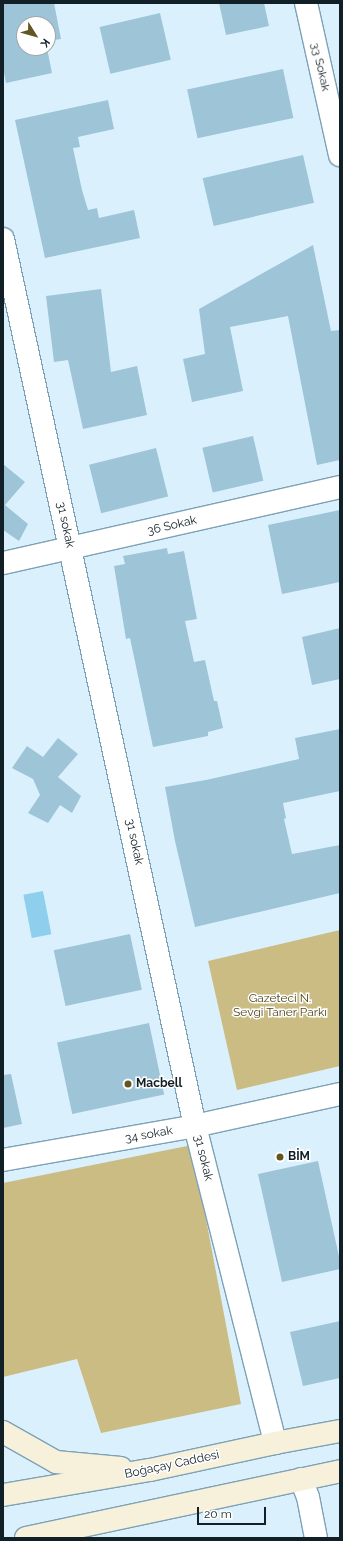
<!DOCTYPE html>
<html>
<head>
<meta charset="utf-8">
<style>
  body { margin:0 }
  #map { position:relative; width:343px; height:1541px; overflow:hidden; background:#daf1fd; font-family:Raleway,sans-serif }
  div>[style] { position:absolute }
  .green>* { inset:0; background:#cbbc84 }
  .water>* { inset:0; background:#8fcfee; transform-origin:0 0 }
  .building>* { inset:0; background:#9ec4d7; transform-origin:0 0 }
  .roads { filter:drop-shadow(1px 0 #7da1b4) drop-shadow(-1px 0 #7da1b4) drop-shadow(0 1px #7da1b4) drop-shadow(0 -1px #7da1b4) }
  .minor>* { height:22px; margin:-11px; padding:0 11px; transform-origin:11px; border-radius:11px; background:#fff }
  .secondary>* { height:22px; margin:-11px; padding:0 11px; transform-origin:11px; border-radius:11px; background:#f7f1db }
  .dots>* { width:11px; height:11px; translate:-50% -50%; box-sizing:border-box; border:2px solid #fff; border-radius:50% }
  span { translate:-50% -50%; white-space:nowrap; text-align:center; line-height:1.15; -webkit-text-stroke:3px #fff; paint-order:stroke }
  .street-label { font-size:12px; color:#111f26 }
  .park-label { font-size:12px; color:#514518 }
  .poi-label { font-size:12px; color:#111f26; font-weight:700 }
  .left { translate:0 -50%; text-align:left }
  .frame { position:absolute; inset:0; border:4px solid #111f26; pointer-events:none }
  .north { position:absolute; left:16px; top:16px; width:40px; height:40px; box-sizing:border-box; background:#fff; border:1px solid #a0a5a8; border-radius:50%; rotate:127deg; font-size:11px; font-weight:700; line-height:16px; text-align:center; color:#111f26 }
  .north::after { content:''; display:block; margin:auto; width:14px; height:18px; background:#635623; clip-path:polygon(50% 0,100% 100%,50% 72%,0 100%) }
  .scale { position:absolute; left:197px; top:1507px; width:69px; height:18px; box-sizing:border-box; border:2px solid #111f26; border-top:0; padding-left:5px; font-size:12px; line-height:14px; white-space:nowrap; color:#111f26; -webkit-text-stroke:3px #fff; paint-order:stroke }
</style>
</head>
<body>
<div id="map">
  <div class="green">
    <i style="clip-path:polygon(340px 930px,340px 1066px,237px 1090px,208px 961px)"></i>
    <i style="clip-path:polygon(192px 1145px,241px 1404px,101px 1433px,77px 1359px,3px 1377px,3px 1183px)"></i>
  </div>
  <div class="water">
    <i style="left:43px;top:891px;width:44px;height:20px;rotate:79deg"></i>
  </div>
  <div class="building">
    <i style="clip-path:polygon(3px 3px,54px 3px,61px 39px,48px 41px,48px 24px,24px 24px,24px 48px,47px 48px,52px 73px,6px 83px,3px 67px)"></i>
    <i style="clip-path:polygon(219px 3px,264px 3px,269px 26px,226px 35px)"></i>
    <i style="left:160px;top:13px;width:48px;height:62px;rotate:77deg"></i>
    <i style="left:283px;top:69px;width:50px;height:98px;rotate:78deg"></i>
    <i style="clip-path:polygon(108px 100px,114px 129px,78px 137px,80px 147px,73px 148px,82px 190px,88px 210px,97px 208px,99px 218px,134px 210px,140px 238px,45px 258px,15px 120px)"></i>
    <i style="left:303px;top:155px;width:49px;height:103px;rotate:77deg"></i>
    <i style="clip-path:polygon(313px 245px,331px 331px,340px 330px,340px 460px,317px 465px,288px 316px,230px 327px,243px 391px,192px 402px,183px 359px,205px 354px,199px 309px)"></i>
    <i style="clip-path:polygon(101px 289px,111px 372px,137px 366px,147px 415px,83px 429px,68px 360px,54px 362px,46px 296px)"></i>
    <i style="left:253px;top:436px;width:46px;height:52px;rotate:77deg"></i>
    <i style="left:156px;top:448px;width:50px;height:69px;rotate:76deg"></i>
    <i style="clip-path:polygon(3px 464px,25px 482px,5px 505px,28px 524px,19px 541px,3px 530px)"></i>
    <i style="clip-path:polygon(340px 510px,340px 582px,282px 594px,268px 525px)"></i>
    <i style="clip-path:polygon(167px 548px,168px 554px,184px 551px,197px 619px,185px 621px,194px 662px,205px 660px,214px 701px,217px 701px,223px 728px,208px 732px,208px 736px,153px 747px,130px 638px,126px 639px,114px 566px,125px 564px,123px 556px)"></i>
    <i style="clip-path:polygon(340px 628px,340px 679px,312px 685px,302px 637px)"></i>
    <i style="clip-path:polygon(340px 729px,340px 791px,283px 803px,286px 818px,284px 819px,292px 854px,340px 845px,340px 893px,195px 927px,175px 841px,165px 787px,206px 780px,299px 759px,295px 738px)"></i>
    <i style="clip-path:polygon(58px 738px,78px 754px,58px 777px,81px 796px,72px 813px,60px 805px,48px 823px,28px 813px,40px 795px,33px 779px,12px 768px,27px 746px,43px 757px)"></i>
    <i style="left:130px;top:934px;width:57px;height:78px;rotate:78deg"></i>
    <i style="left:149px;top:1023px;width:73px;height:94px;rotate:78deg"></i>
    <i style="clip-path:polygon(11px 1074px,22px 1124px,3px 1128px,3px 1075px)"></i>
    <i style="clip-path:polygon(318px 1161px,340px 1261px,340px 1269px,282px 1282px,258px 1174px)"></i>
    <i style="clip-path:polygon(340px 1321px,340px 1378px,303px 1386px,290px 1332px)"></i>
  </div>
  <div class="roads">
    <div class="minor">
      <i style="left:306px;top:3px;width:156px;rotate:77.4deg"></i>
      <i style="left:3px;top:239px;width:908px;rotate:77.79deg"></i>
      <i style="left:195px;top:1126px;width:327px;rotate:75.8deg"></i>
      <i style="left:3px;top:563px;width:345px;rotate:-12.7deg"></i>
      <i style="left:3px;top:1160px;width:195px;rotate:-10deg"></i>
      <i style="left:195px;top:1126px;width:148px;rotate:-12.4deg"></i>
      <i style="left:301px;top:1479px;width:19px;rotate:69deg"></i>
      <i style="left:308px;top:1497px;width:42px;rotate:79deg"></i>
    </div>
    <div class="secondary">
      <i style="left:3px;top:1432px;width:61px;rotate:29.5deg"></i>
      <i style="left:56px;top:1462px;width:65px;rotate:5.3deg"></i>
      <i style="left:3px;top:1495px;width:149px;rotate:-9.7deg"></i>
      <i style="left:150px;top:1470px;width:128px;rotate:-12.2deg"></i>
      <i style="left:275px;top:1443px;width:66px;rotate:-10.5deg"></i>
      <i style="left:26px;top:1538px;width:321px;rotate:-12deg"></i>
    </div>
  </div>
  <div class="dots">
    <i style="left:128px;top:1084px;background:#635623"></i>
    <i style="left:280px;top:1157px;background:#635623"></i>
  </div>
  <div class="street-label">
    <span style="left:320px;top:67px;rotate:77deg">33 Sokak</span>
    <span style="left:65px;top:525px;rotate:78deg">31 sokak</span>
    <span style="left:172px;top:526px;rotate:-13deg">36 Sokak</span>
    <span style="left:134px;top:842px;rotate:78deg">31 sokak</span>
    <span style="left:149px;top:1135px;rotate:-10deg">34 sokak</span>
    <span style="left:203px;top:1158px;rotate:76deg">31 sokak</span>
    <span style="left:172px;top:1465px;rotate:-12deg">Boğaçay Caddesi</span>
  </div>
  <div class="park-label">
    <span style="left:280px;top:1006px">Gazeteci N.<br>Sevgi Taner Parkı</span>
  </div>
  <div class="poi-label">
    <span class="left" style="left:136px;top:1084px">Macbell</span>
    <span class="left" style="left:288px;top:1157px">BİM</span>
  </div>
  <div class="frame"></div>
  <div class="north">K</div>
  <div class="scale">20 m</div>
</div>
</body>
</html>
